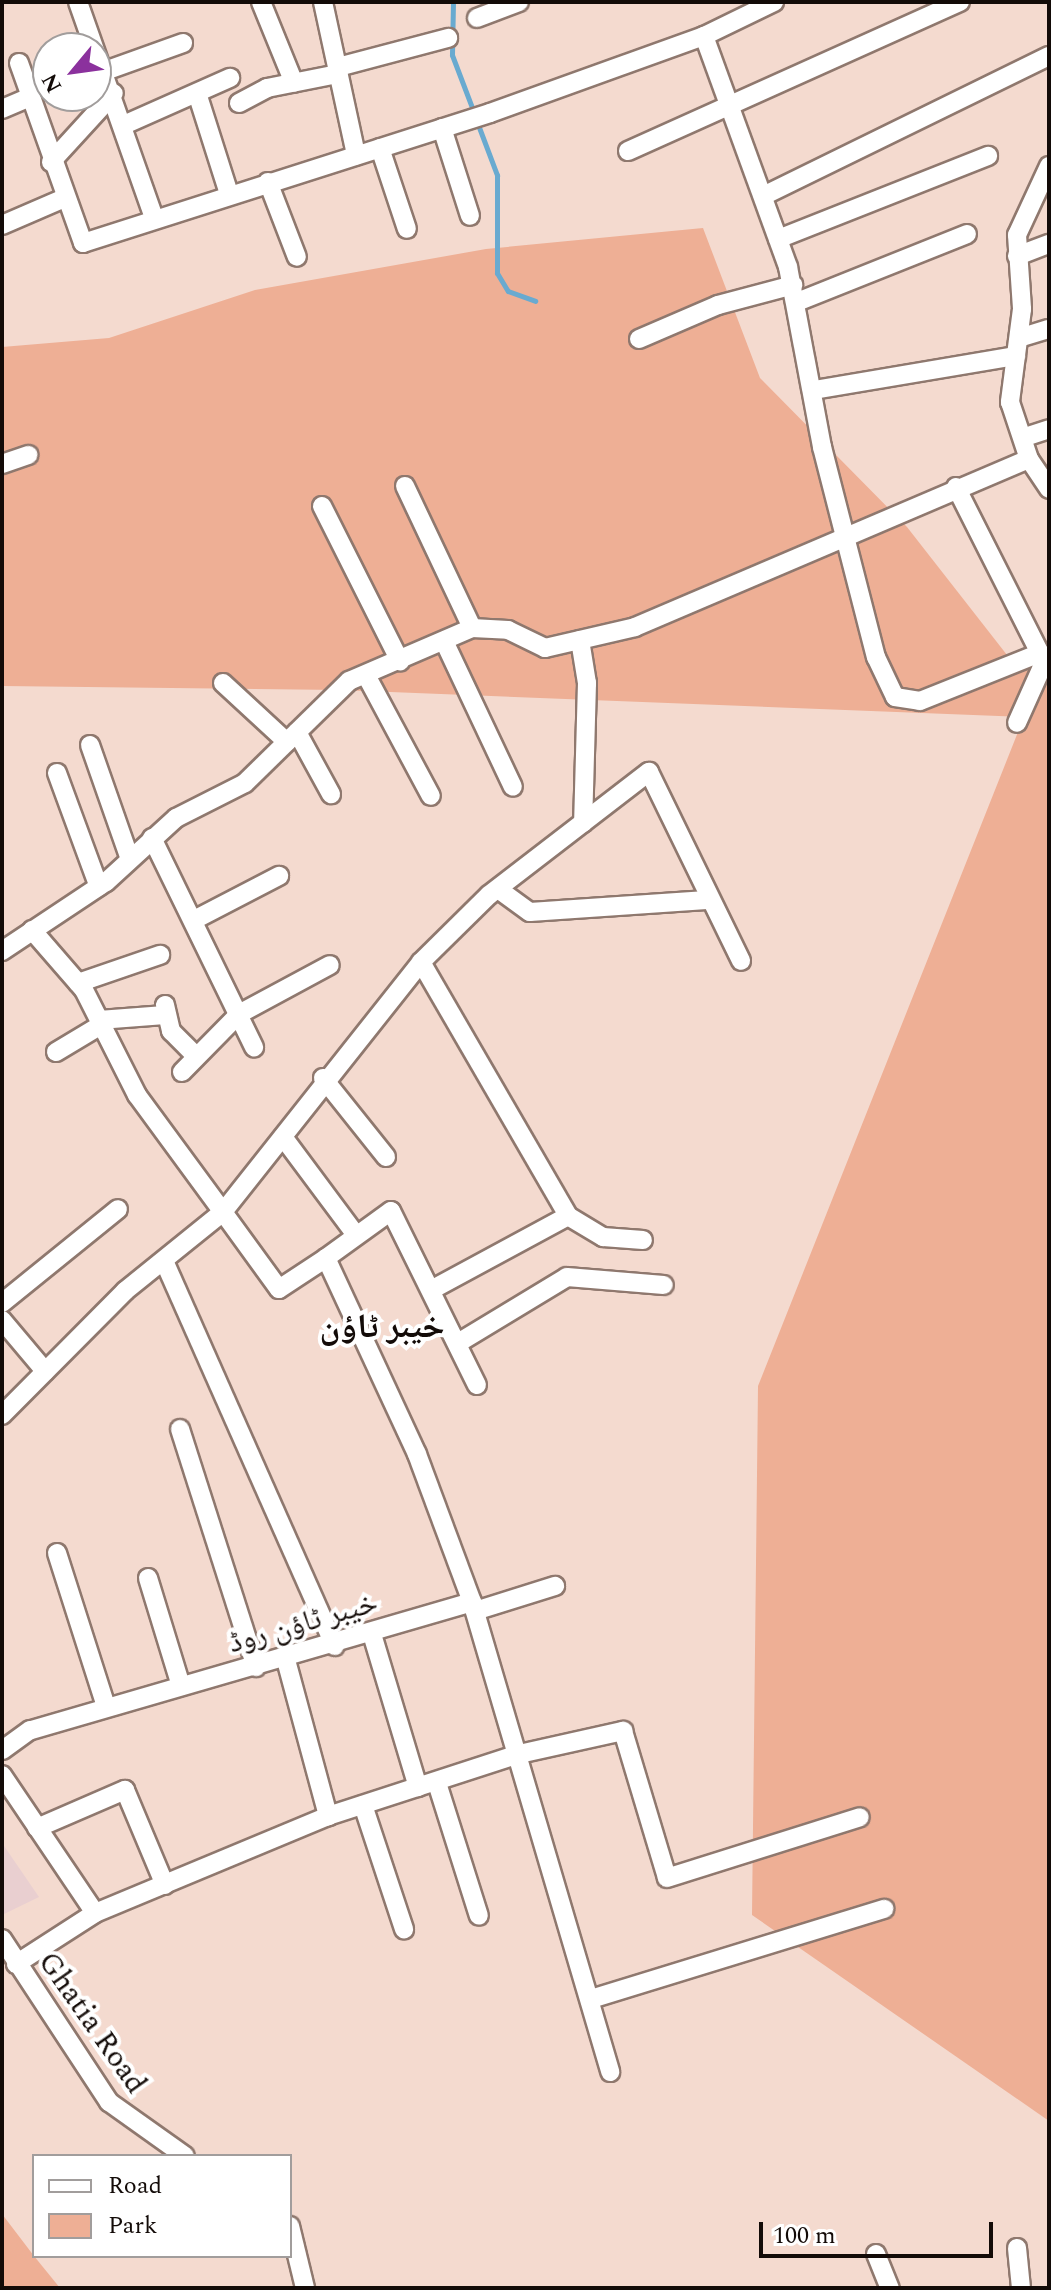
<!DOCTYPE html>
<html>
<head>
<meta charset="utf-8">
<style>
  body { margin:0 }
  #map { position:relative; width:1051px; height:2290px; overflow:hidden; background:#f4dacf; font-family:Spectral,"Noto Naskh Arabic",serif }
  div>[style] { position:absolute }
  .education>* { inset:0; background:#e9cfd0 }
  .green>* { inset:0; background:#eeaf95 }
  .stream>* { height:5px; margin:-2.5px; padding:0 2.5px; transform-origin:2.5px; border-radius:2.5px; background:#69aad0 }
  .roads { filter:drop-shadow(2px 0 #8f786e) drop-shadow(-2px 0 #8f786e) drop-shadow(0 2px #8f786e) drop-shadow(0 -2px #8f786e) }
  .street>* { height:18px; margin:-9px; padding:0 9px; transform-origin:9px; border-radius:9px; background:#fff }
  span { translate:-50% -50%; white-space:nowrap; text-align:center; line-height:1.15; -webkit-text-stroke:8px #fff; paint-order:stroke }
  .street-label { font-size:30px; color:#130b08 }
  .quarter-label { font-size:34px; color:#130b08; font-weight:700 }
  .frame { position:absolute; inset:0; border:4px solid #130b08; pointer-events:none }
  .legend { position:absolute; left:32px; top:2154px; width:260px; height:104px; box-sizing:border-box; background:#fff; border:2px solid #a19d9c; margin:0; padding:10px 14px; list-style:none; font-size:24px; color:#130b08 }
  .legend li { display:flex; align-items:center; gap:16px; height:40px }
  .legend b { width:40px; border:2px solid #a19d9c }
  .north { position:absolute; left:32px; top:32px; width:80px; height:80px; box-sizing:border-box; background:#fff; border:2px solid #a19d9c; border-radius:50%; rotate:241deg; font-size:22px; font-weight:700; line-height:32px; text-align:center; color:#130b08 }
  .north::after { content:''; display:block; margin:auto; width:28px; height:36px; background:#8b319d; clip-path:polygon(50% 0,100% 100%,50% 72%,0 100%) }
  .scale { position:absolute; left:759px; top:2222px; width:234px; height:36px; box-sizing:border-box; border:4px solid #130b08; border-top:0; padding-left:10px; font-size:24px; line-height:28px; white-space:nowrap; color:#130b08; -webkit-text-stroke:6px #fff; paint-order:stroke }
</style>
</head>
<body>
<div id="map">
  <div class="education">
    <i style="clip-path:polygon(2px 1843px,39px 1897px,2px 1915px)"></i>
  </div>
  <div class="green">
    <i style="clip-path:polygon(703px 228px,760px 378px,907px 527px,1007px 655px,1049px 641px,1049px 2121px,752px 1915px,758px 1386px,1024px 717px,340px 690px,2px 686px,2px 347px,109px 338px,255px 290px,486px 249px)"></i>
    <i style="clip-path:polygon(2px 2214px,34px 2256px,60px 2288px,2px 2288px)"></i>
  </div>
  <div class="stream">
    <i style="left:453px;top:2px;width:53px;rotate:91.1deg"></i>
    <i style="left:452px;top:55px;width:62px;rotate:69.2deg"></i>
    <i style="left:477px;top:122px;width:57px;rotate:69.3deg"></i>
    <i style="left:497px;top:175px;width:98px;rotate:90deg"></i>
    <i style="left:497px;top:273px;width:21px;rotate:59deg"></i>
    <i style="left:508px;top:291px;width:29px;rotate:20deg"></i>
  </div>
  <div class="roads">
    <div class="street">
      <i style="left:78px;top:2px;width:229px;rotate:70.6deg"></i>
      <i style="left:261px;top:2px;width:87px;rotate:67.8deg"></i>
      <i style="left:323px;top:2px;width:157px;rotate:77.8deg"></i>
      <i style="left:477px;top:18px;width:45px;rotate:-20.9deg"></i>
      <i style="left:704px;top:36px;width:246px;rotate:70deg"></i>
      <i style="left:788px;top:267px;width:183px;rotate:79.3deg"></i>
      <i style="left:822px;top:447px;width:217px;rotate:75.6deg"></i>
      <i style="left:876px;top:657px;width:44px;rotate:64.6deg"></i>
      <i style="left:895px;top:697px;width:25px;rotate:9deg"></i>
      <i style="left:920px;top:701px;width:129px;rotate:-21.8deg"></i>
      <i style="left:19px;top:63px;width:191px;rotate:70.4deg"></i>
      <i style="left:83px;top:243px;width:427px;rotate:-17.7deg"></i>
      <i style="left:490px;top:113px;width:227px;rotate:-19.8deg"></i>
      <i style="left:704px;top:36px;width:78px;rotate:-25.9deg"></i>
      <i style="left:338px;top:67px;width:114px;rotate:-14.8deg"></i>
      <i style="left:105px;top:71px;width:83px;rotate:-19.7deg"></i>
      <i style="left:197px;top:93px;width:106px;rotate:72.4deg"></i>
      <i style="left:239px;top:103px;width:32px;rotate:-28deg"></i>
      <i style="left:267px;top:88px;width:72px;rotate:-11.2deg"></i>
      <i style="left:2px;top:109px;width:30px;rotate:-23deg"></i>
      <i style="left:126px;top:124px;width:114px;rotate:-23.9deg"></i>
      <i style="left:442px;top:128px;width:92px;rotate:72.3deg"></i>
      <i style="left:380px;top:148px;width:85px;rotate:71.6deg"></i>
      <i style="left:628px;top:151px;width:364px;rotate:-24.2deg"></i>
      <i style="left:51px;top:162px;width:93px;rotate:-47.6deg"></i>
      <i style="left:1049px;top:166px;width:76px;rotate:114.9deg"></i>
      <i style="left:1017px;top:235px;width:74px;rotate:86.1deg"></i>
      <i style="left:1022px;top:309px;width:94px;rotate:97.4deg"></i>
      <i style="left:1010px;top:402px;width:60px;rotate:71.6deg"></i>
      <i style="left:1029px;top:459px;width:36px;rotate:56deg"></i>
      <i style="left:268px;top:182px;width:80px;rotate:68.9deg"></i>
      <i style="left:763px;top:196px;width:318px;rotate:-26.1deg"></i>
      <i style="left:2px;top:225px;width:65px;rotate:-23.4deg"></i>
      <i style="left:778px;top:239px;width:226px;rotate:-21.6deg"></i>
      <i style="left:1017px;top:256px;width:34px;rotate:-21deg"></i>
      <i style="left:797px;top:302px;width:183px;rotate:-21.8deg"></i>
      <i style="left:1019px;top:338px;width:31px;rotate:-17deg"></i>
      <i style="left:639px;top:339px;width:86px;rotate:-23.3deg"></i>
      <i style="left:718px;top:305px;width:78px;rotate:-14.9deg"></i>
      <i style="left:814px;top:390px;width:205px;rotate:-9.6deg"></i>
      <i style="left:1025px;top:437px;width:25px;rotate:-18deg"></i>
      <i style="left:2px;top:464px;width:28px;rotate:-19deg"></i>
      <i style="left:405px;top:486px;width:157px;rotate:64.7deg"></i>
      <i style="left:956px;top:487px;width:186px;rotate:63.2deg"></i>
      <i style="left:1040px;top:653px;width:14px;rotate:82deg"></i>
      <i style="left:1042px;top:667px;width:61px;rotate:114.1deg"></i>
      <i style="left:322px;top:506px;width:174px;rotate:63.3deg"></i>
      <i style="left:580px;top:640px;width:44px;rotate:80.8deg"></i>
      <i style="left:587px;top:683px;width:140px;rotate:91.6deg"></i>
      <i style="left:444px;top:641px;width:161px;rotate:64.7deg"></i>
      <i style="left:366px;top:675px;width:137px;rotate:61.8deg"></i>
      <i style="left:223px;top:683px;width:87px;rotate:42.7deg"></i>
      <i style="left:297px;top:732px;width:71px;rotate:61.3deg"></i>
      <i style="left:90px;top:745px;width:121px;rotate:70.7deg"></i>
      <i style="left:57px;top:773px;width:121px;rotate:69.8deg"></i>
      <i style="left:152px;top:838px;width:233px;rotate:64deg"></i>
      <i style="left:498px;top:889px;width:39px;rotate:36deg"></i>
      <i style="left:530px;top:912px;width:177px;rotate:-3.9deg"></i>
      <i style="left:194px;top:920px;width:96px;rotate:-27.4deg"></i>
      <i style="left:32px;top:930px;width:79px;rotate:49.1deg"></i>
      <i style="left:84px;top:990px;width:118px;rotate:63.2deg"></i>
      <i style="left:137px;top:1095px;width:145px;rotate:53.7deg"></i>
      <i style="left:223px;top:1212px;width:319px;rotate:-51.6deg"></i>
      <i style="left:421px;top:962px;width:95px;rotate:-44.6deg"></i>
      <i style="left:489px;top:895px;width:202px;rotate:-37.6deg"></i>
      <i style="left:649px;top:772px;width:210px;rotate:64deg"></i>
      <i style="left:2px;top:951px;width:125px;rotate:-33.6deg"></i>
      <i style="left:106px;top:882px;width:95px;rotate:-42.4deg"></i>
      <i style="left:176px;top:818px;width:77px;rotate:-26.9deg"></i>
      <i style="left:245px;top:783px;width:146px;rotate:-44.4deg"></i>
      <i style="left:349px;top:681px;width:134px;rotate:-23.3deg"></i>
      <i style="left:472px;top:628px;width:36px;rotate:3deg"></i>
      <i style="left:508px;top:630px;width:41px;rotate:25.9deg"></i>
      <i style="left:545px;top:648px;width:92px;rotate:-13.1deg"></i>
      <i style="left:635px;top:627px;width:428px;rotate:-23.1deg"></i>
      <i style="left:421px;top:962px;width:293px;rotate:59.9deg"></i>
      <i style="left:568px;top:1216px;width:41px;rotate:31deg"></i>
      <i style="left:603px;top:1237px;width:40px;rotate:4.3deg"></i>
      <i style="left:78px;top:983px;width:87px;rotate:-18.9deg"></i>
      <i style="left:165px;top:1005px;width:27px;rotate:77deg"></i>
      <i style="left:171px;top:1031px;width:33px;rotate:45deg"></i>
      <i style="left:99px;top:1020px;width:66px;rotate:-4.3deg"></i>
      <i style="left:56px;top:1052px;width:52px;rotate:-31deg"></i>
      <i style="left:182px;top:1072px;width:81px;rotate:-45.5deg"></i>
      <i style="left:239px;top:1014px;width:103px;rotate:-28.3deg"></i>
      <i style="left:323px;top:1078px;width:101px;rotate:51.4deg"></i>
      <i style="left:283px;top:1137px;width:122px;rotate:53.3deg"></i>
      <i style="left:326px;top:1258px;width:80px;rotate:-35.9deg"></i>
      <i style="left:391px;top:1211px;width:194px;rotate:63.7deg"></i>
      <i style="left:165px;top:1263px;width:419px;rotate:66.1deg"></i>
      <i style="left:433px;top:1289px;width:153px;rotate:-28.4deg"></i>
      <i style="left:2px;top:1303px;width:149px;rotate:-39deg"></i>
      <i style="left:2px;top:1320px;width:67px;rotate:49.9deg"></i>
      <i style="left:458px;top:1343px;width:127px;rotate:-31.2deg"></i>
      <i style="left:567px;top:1277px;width:97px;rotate:4.7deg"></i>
      <i style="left:2px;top:1415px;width:175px;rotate:-45.2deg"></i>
      <i style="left:125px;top:1291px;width:126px;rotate:-38.9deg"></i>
      <i style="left:223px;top:1212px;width:95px;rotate:54deg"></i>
      <i style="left:279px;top:1289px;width:56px;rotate:-33.4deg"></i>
      <i style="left:326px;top:1258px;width:216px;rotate:65.1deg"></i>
      <i style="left:417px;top:1454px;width:158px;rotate:69.6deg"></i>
      <i style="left:472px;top:1602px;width:460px;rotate:163.8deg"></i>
      <i style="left:30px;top:1730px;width:34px;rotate:144deg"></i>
      <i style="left:180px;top:1429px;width:250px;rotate:72.3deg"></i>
      <i style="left:57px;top:1553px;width:162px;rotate:72.3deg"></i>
      <i style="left:148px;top:1578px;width:113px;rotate:73deg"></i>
      <i style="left:472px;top:1602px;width:490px;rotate:73.6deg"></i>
      <i style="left:475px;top:1611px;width:84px;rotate:-17.4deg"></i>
      <i style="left:372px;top:1634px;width:160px;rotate:73.3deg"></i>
      <i style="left:286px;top:1660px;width:162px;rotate:74.9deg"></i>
      <i style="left:2px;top:1775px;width:166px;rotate:56deg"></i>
      <i style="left:437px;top:1783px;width:139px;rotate:72.5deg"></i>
      <i style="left:363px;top:1805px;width:131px;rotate:71.7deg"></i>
      <i style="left:37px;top:1828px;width:96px;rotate:-23.4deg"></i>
      <i style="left:125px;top:1790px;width:103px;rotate:67.2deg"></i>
      <i style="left:2px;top:1939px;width:195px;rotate:56.7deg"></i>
      <i style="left:109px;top:2102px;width:93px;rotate:35.4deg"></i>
      <i style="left:16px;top:1964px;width:94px;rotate:-32.8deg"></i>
      <i style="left:95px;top:1913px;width:252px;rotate:-22.6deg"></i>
      <i style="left:328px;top:1816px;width:201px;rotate:-18deg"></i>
      <i style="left:519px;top:1754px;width:107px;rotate:-12.5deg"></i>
      <i style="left:623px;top:1731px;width:153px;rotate:73.3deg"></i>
      <i style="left:667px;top:1878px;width:202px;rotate:-17.5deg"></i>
      <i style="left:591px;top:1999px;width:307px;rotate:-17.1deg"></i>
      <i style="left:290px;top:2226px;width:64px;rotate:76.4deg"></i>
      <i style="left:1017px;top:2248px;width:40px;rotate:84.3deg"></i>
      <i style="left:876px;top:2254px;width:37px;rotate:68deg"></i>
    </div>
  </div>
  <div class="street-label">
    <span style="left:303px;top:1623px;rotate:-16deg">خیبر ٹاؤن روڈ</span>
    <span style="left:92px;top:2023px;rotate:55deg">Ghatia Road</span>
  </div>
  <div class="quarter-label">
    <span style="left:382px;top:1328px">خیبر ٹاؤن</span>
  </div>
  <div class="frame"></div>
  <ul class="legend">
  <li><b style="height:10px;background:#fff"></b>Road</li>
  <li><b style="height:22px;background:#eeaf95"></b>Park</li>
  </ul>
  <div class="north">N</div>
  <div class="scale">100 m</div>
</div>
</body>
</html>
